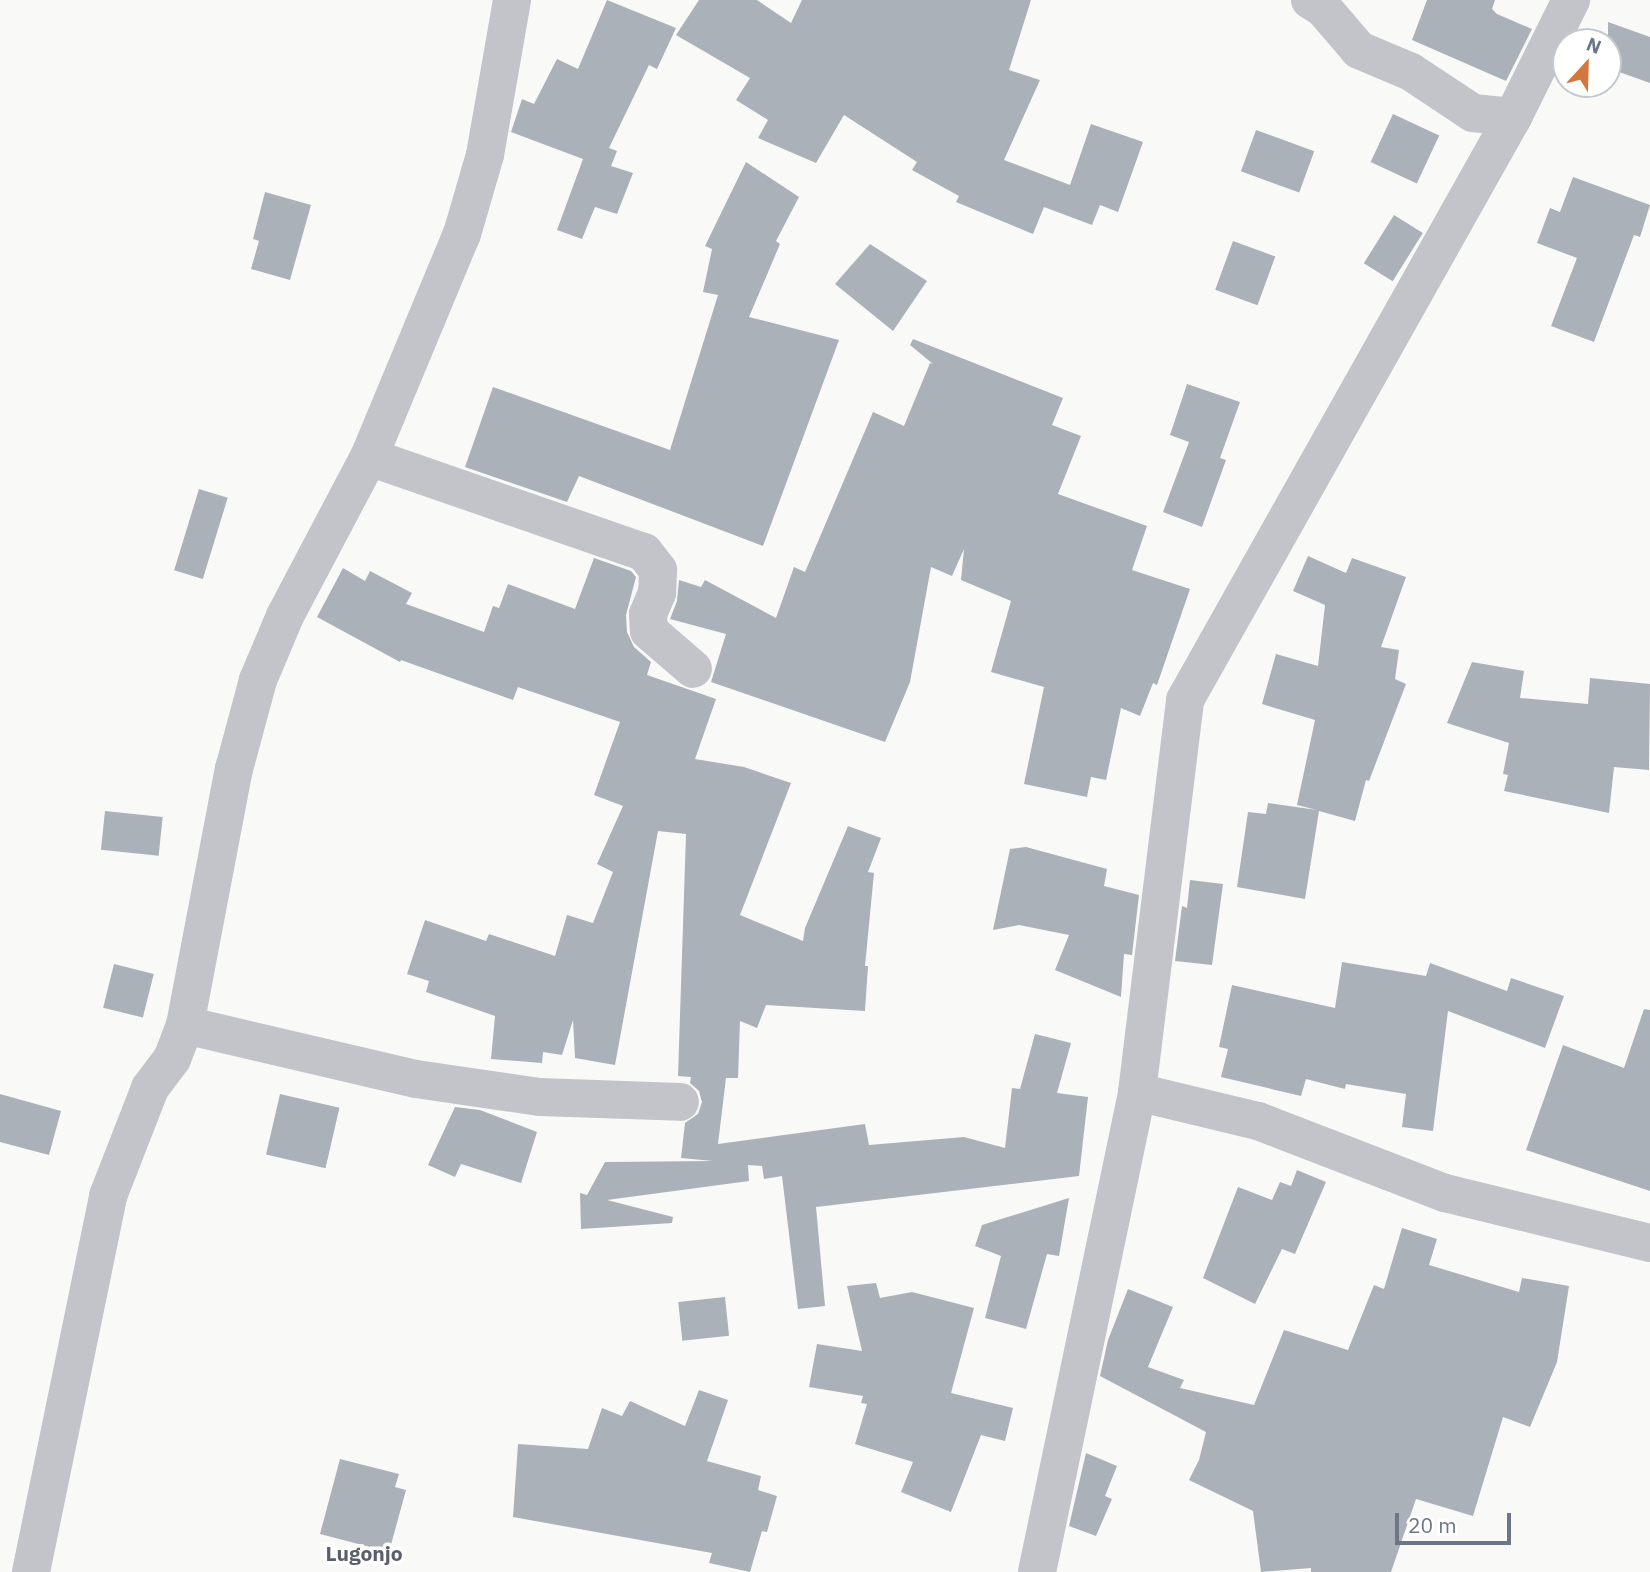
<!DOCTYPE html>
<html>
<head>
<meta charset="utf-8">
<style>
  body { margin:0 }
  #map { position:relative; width:1650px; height:1572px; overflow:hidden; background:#f9faf8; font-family:"IBM Plex Sans",sans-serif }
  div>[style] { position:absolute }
  .building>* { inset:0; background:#abb1b8; transform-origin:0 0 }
  .street>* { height:38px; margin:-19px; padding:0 19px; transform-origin:19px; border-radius:19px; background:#c2c4c9 }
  span { translate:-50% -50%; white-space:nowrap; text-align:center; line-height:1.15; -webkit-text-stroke:7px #fff; paint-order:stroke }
  .quarter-label { font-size:21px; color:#59606c; font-weight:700 }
  .north { position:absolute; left:1552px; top:28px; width:70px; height:70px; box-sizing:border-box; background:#fff; border:2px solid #c4c8cf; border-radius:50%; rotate:22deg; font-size:19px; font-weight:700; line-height:28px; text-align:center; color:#6c7686 }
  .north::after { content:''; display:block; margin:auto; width:24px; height:32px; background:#d4773d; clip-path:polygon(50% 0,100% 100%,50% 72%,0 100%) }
  .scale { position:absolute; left:1395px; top:1513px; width:116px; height:32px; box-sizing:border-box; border:4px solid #6c7686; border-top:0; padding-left:9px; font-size:21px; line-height:24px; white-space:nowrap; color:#6c7686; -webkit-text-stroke:5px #fff; paint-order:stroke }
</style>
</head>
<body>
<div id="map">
  <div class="building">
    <i style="clip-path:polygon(607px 0,676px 28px,657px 69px,649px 65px,609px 148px,617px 151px,611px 166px,633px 173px,617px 214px,595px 207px,582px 239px,557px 230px,583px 159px,511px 132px,522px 99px,534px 104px,557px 59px,578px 69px)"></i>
    <i style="clip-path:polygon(699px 0,757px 0,791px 23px,802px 0,1031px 0,1009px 70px,1040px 80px,1004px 160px,1070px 185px,1091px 124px,1143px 142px,1118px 212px,1100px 205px,1092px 225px,1044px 207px,1033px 234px,956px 202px,959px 196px,912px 170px,917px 162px,844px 115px,816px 163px,758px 138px,768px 120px,736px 100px,750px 78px,676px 35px)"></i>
    <i style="clip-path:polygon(1427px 0,1495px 0,1492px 9px,1497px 14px,1532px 29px,1506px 81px,1412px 40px)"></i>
    <i style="clip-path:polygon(1608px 22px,1650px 37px,1650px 83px,1608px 68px)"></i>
    <i style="left:1393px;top:114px;width:51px;height:53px;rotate:25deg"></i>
    <i style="left:1256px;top:130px;width:62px;height:44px;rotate:20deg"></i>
    <i style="clip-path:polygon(746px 162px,799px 197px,776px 241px,780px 244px,749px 317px,839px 340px,763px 546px,579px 476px,567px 502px,465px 467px,493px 387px,670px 450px,718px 295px,703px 292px,712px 249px,705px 246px)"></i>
    <i style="clip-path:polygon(1573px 177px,1650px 205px,1640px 237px,1634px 235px,1594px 342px,1551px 326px,1577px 258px,1537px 243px,1550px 208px,1560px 212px)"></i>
    <i style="clip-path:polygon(265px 192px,311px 205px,290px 280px,251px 269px,259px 241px,253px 239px)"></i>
    <i style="left:1394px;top:215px;width:34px;height:57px;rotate:32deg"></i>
    <i style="left:1233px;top:241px;width:45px;height:52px;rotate:20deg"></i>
    <i style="clip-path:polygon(870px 244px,927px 281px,893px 331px,835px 284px)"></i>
    <i style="clip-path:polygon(913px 339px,1063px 398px,1052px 425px,1081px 436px,1058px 494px,1147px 526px,1132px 570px,1190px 589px,1157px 685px,1153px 683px,1140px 716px,1121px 708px,1106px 780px,1091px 777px,1087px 797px,1024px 784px,1044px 687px,991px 672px,1011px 601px,961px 580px,964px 549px,952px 576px,931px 567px,910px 682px,885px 742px,711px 682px,726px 634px,670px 619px,677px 601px,679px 580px,701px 587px,705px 580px,776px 618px,794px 567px,805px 572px,873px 412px,904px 426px,930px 363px,933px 364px,910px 345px)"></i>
    <i style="clip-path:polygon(1187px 384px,1240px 402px,1220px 458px,1226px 460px,1202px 527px,1163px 512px,1189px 442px,1170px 435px)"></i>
    <i style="left:199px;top:489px;width:30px;height:85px;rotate:17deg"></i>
    <i style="clip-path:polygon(1308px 556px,1346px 573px,1352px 558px,1406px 577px,1381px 647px,1399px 650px,1395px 679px,1406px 684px,1369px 781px,1366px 780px,1355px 821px,1319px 811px,1305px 899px,1237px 887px,1248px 812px,1266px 814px,1268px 803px,1317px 810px,1297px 805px,1315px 720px,1262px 704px,1276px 654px,1318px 666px,1325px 605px,1293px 591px)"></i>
    <i style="clip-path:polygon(594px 558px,631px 571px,636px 577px,626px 615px,627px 632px,634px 647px,651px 662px,647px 675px,716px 699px,695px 759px,744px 767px,791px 783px,740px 915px,803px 941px,805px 928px,848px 826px,881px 838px,868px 872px,874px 873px,865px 966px,868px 966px,865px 1011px,766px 1005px,757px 1028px,740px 1021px,738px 1078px,726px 1078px,718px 1144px,865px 1124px,869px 1145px,964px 1137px,1005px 1148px,1012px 1088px,1020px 1089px,1035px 1034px,1071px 1043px,1057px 1093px,1088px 1097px,1079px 1176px,816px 1207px,825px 1306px,798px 1309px,782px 1176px,764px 1179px,762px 1166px,748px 1165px,749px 1181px,607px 1200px,673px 1217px,672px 1223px,581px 1229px,580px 1193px,587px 1195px,605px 1162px,713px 1161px,681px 1158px,685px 1123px,698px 1114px,702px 1102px,699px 1091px,690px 1083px,691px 1077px,678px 1076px,686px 834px,658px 831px,615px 1065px,575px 1058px,573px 1020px,562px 1055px,543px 1052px,542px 1063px,491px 1059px,495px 1016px,426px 992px,429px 981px,407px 974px,425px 920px,486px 941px,489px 934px,555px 956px,567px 915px,593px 923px,613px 872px,597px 864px,623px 806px,594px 795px,620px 722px,518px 687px,513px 700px,401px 660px,400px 662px,317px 617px,343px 568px,365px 581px,370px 571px,412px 593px,406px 604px,484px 632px,493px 606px,499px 608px,508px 584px,575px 609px)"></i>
    <i style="clip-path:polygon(1472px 662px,1524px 671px,1520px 698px,1588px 704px,1590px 678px,1650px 684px,1649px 770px,1614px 767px,1609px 813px,1504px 791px,1508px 775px,1503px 774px,1509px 743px,1447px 723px)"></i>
    <i style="left:105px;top:811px;width:58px;height:39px;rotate:6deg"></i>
    <i style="clip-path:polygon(1026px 847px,1107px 869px,1104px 886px,1139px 895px,1132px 955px,1124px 954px,1121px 997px,1055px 970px,1069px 935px,1019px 925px,993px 930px,1010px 849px)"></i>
    <i style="clip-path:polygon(1190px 880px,1223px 884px,1212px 965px,1175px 961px,1182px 906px,1187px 908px)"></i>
    <i style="clip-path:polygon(1342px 962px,1426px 976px,1430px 963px,1507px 991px,1511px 978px,1564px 996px,1545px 1048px,1448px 1011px,1433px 1131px,1402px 1127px,1406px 1094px,1346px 1084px,1345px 1089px,1306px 1079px,1301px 1096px,1221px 1077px,1228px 1049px,1219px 1047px,1232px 985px,1335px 1008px)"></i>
    <i style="left:114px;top:964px;width:41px;height:45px;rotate:14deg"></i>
    <i style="clip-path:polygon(1644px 1009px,1650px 1010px,1650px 1191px,1526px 1150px,1563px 1045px,1624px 1068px)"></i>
    <i style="clip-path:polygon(0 1094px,61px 1111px,49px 1155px,0 1142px)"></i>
    <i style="left:280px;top:1094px;width:61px;height:62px;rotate:13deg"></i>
    <i style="clip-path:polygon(455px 1107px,480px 1110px,537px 1132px,521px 1183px,461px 1164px,455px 1177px,428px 1165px)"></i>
    <i style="clip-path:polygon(1297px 1170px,1326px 1182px,1295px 1254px,1282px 1249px,1255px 1304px,1203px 1278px,1238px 1187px,1272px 1200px,1280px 1182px,1291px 1186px)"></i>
    <i style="clip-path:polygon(1069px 1198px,1059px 1256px,1047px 1254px,1026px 1329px,985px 1318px,1001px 1256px,975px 1246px,982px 1225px)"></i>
    <i style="clip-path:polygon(1402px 1228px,1437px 1239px,1429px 1265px,1519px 1292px,1522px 1278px,1569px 1286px,1557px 1362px,1530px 1427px,1503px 1417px,1473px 1516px,1416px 1499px,1391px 1572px,1311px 1572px,1311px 1568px,1261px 1572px,1253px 1511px,1189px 1480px,1199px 1460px,1206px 1432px,1100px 1376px,1108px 1340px,1128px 1289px,1173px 1307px,1148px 1367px,1184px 1380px,1180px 1388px,1254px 1405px,1284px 1330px,1348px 1350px,1374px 1285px,1384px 1289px)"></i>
    <i style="clip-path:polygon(876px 1283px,880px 1298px,912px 1292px,974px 1308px,951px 1393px,1013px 1408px,1005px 1441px,981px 1435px,951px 1512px,901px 1492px,913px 1462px,855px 1444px,867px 1404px,861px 1403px,863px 1396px,809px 1387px,817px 1344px,862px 1351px,847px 1286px)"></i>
    <i style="left:725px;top:1297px;width:39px;height:47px;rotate:84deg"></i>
    <i style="clip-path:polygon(699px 1390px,728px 1400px,707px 1461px,761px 1476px,758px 1490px,777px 1496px,767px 1532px,762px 1531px,750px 1572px,709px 1563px,712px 1553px,513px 1517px,518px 1444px,588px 1449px,602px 1408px,622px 1416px,630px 1401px,685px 1426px)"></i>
    <i style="clip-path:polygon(1086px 1453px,1117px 1466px,1105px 1496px,1112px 1499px,1096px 1536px,1069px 1526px)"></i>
    <i style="clip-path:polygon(340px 1459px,399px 1474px,395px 1487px,406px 1490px,389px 1552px,320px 1534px)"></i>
  </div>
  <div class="street">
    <i style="left:1310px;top:0;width:15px;rotate:32deg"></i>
    <i style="left:1323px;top:8px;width:55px;rotate:49.4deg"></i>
    <i style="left:1359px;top:50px;width:56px;rotate:22.9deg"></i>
    <i style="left:1411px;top:72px;width:74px;rotate:33.5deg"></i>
    <i style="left:1473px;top:113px;width:40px;rotate:5.7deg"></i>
    <i style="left:369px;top:457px;width:291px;rotate:19.1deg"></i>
    <i style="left:644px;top:552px;width:23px;rotate:52deg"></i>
    <i style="left:658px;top:570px;width:23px;rotate:92deg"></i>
    <i style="left:657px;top:593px;width:23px;rotate:113deg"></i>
    <i style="left:648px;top:614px;width:17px;rotate:87deg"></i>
    <i style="left:649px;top:631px;width:58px;rotate:40.8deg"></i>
    <i style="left:185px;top:1025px;width:237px;rotate:13.2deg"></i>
    <i style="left:416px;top:1079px;width:125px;rotate:8.3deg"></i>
    <i style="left:540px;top:1097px;width:140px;rotate:2deg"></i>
    <i style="left:1137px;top:1092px;width:124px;rotate:13.5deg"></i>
    <i style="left:1258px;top:1121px;width:200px;rotate:21.1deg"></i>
    <i style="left:1445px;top:1193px;width:211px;rotate:13.7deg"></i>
    <i style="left:31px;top:1572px;width:384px;rotate:-78.4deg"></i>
    <i style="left:108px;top:1196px;width:116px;rotate:-68.7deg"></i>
    <i style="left:150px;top:1088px;width:36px;rotate:-53deg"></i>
    <i style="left:172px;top:1059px;width:36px;rotate:-69deg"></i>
    <i style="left:185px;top:1025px;width:261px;rotate:-79.2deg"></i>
    <i style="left:234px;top:769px;width:92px;rotate:-74.9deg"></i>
    <i style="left:258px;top:680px;width:69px;rotate:-67.1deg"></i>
    <i style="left:285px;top:616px;width:180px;rotate:-62.2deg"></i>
    <i style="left:369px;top:457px;width:242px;rotate:-67.4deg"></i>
    <i style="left:462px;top:234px;width:82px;rotate:-73.8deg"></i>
    <i style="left:485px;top:155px;width:157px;rotate:-80.1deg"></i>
    <i style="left:1037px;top:1572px;width:490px;rotate:-78.2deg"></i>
    <i style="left:1137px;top:1092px;width:395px;rotate:-83deg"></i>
    <i style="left:1185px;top:700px;width:669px;rotate:-60.64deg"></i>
    <i style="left:1513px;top:117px;width:131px;rotate:-63.6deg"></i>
  </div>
  <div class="quarter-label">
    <span style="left:364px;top:1553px">Lugonjo</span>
  </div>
  <div class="north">N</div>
  <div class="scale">20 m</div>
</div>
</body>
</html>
